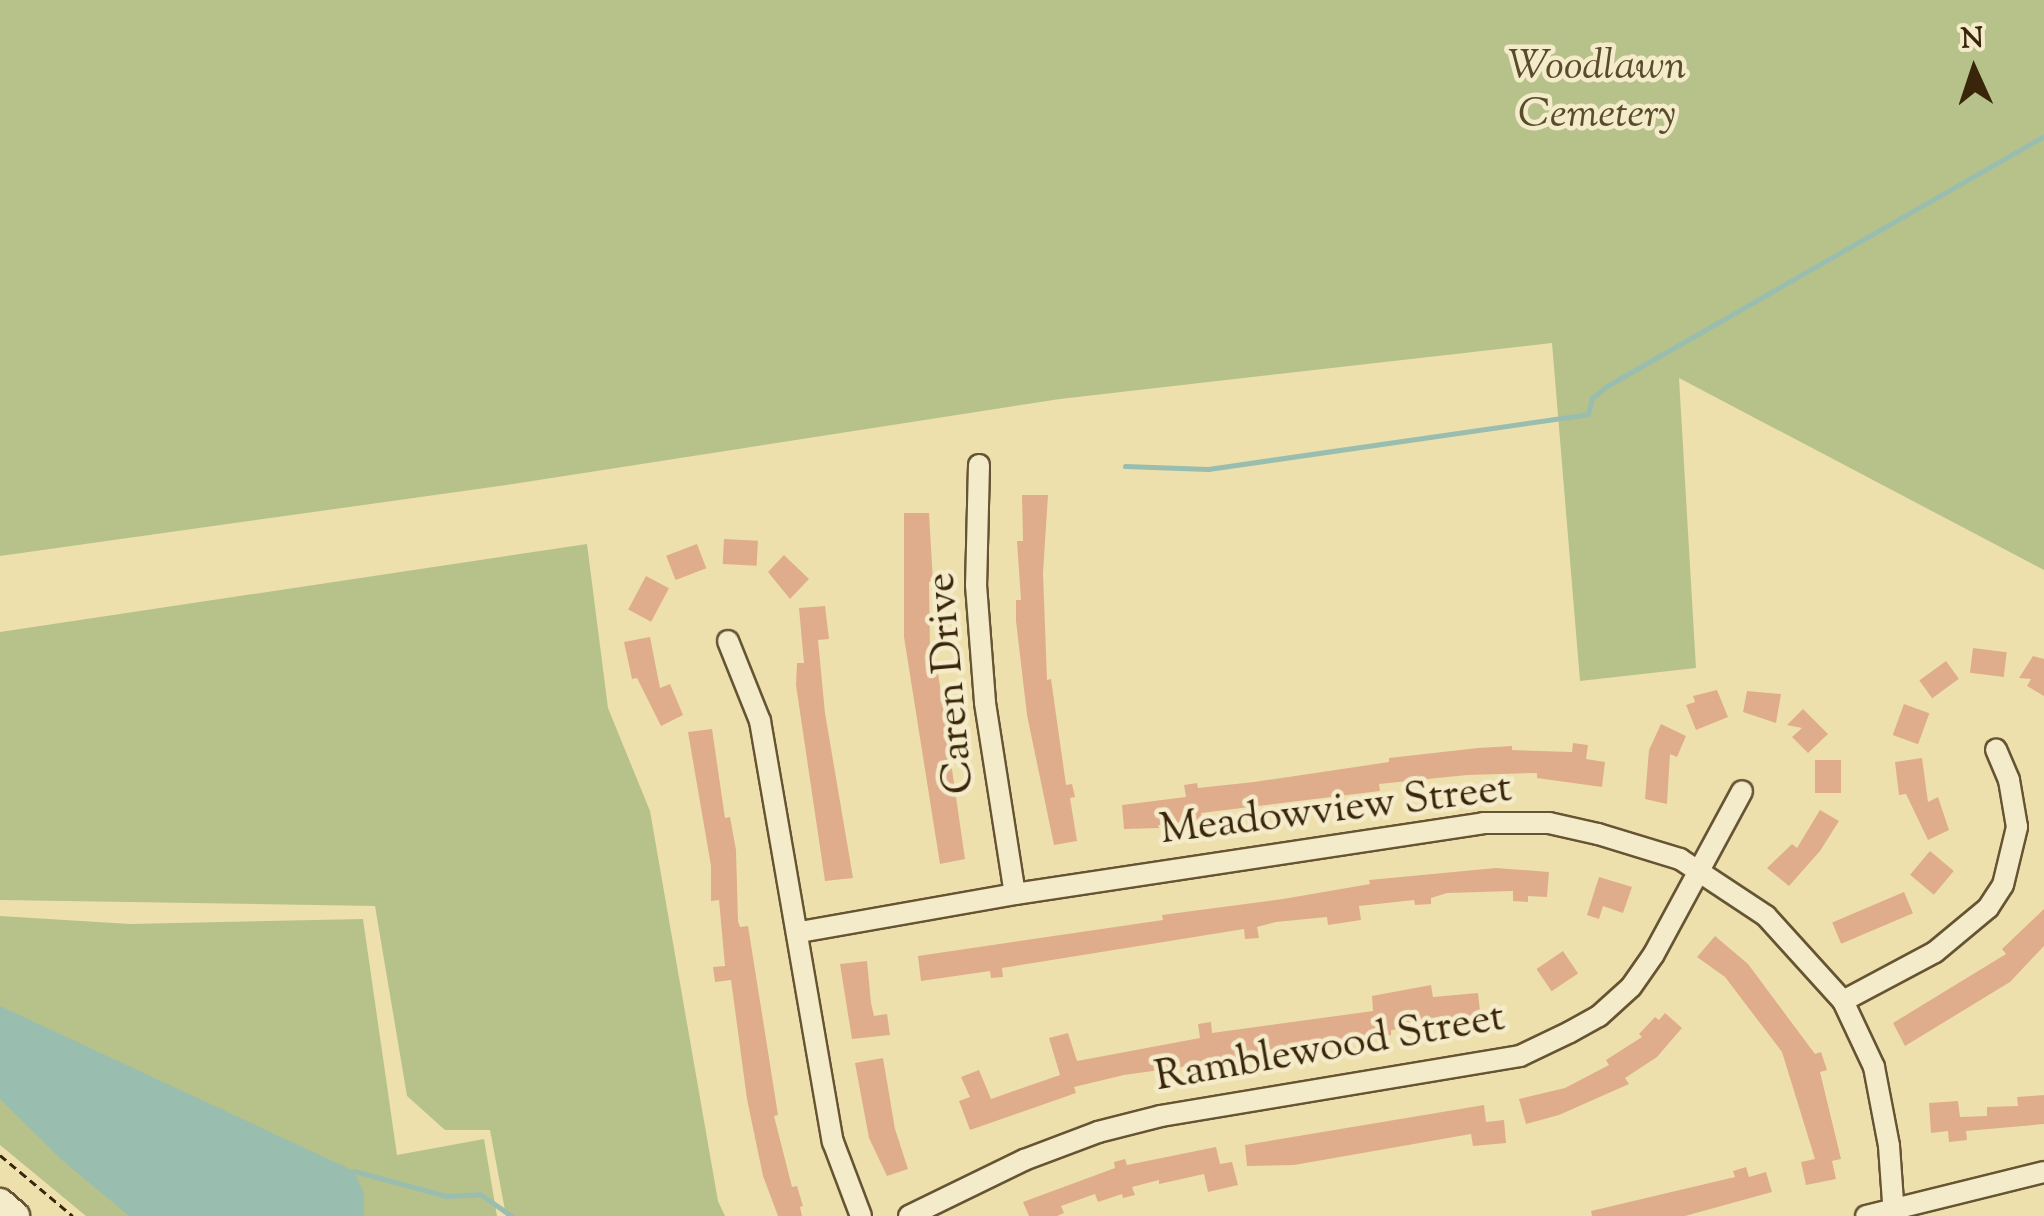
<!DOCTYPE html>
<html>
<head>
<meta charset="utf-8">
<style>
  body { margin:0 }
  #map { position:relative; width:2044px; height:1216px; overflow:hidden; background:#eee0ad; font-family:"Sorts Mill Goudy",serif }
  div>[style] { position:absolute }
  .green>* { inset:0; background:#b7c28b }
  .water>* { inset:0; background:#99bdae }
  .stream>* { height:5px; margin:-2.5px; padding:0 2.5px; transform-origin:2.5px; border-radius:2.5px; background:#99bdae }
  .building>* { inset:0; background:#dfad8b; transform-origin:0 0 }
  .path>* { height:2.5px; margin-top:-1.25px; transform-origin:0; background:repeating-linear-gradient(90deg,#39250a 0 8px,transparent 0 13px) }
  .roads { filter:drop-shadow(2px 0 #665433) drop-shadow(-2px 0 #665433) drop-shadow(0 2px #665433) drop-shadow(0 -2px #665433) }
  .minor>* { height:20px; margin:-10px; padding:0 10px; transform-origin:10px; border-radius:10px; background:#f4ebca }
  .secondary>* { height:28px; margin:-14px; padding:0 14px; transform-origin:14px; border-radius:14px; background:#f4ebca }
  span { translate:-50% -50%; white-space:nowrap; text-align:center; line-height:1.15; -webkit-text-stroke:9px #f4ebca; paint-order:stroke }
  .park-label { font-size:42px; color:#584c2a; font-style:italic }
  .street-label { font-size:42px; color:#39250a }
  .north { position:absolute; left:1924px; top:20px; width:100px; height:100px; -webkit-text-stroke:8px #f4ebca; paint-order:stroke; rotate:357deg; font-size:28px; font-weight:700; line-height:40px; text-align:center; color:#39250a }
  .north::after { content:''; display:block; margin:auto; width:35px; height:45px; background:#39250a; clip-path:polygon(50% 0,100% 100%,50% 72%,0 100%) }
</style>
</head>
<body>
<div id="map">
  <div class="green">
    <i style="clip-path:polygon(0 0,2044px 0,2044px 570px,1679px 378px,1696px 668px,1580px 681px,1552px 343px,1060px 399px,513px 484px,0 556px)"></i>
    <i style="clip-path:polygon(587px 544px,608px 708px,650px 811px,718px 1201px,725px 1216px,506px 1216px,490px 1130px,445px 1130px,407px 1096px,375px 906px,0 900px,0 632px)"></i>
    <i style="clip-path:polygon(0 916px,130px 924px,363px 919px,397px 1155px,484px 1139px,497px 1216px,86px 1216px,0 1145px)"></i>
  </div>
  <div class="water">
    <i style="clip-path:polygon(0 1006px,354px 1171px,364px 1193px,364px 1216px,129px 1216px,62px 1160px,0 1099px)"></i>
  </div>
  <div class="stream">
    <i style="left:1125px;top:466px;width:83px;rotate:2.1deg"></i>
    <i style="left:1208px;top:469px;width:384px;rotate:-8.2deg"></i>
    <i style="left:1588px;top:414px;width:16px;rotate:-76deg"></i>
    <i style="left:1592px;top:398px;width:19px;rotate:-39deg"></i>
    <i style="left:1607px;top:386px;width:503px;rotate:-29.77deg"></i>
    <i style="left:354px;top:1171px;width:95px;rotate:15.2deg"></i>
    <i style="left:446px;top:1196px;width:34px;rotate:-3deg"></i>
    <i style="left:480px;top:1194px;width:39px;rotate:35deg"></i>
  </div>
  <div class="building">
    <i style="clip-path:polygon(1022px 495px,1048px 495px,1043px 573px,1047px 680px,1051px 679px,1066px 785px,1072px 784px,1075px 797px,1070px 798px,1077px 841px,1054px 845px,1027px 715px,1016px 621px,1016px 600px,1021px 600px,1017px 541px,1023px 541px)"></i>
    <i style="clip-path:polygon(904px 513px,929px 513px,933px 582px,929px 582px,930px 652px,935px 652px,965px 859px,940px 864px,904px 637px)"></i>
    <i style="left:724px;top:539px;width:34px;height:25px;rotate:3deg"></i>
    <i style="left:697px;top:544px;width:26px;height:33px;rotate:69deg"></i>
    <i style="clip-path:polygon(784px 555px,809px 579px,790px 599px,768px 572px)"></i>
    <i style="left:646px;top:576px;width:26px;height:38px;rotate:28deg"></i>
    <i style="clip-path:polygon(825px 606px,829px 639px,818px 640px,825px 713px,853px 878px,825px 881px,796px 685px,797px 663px,804px 663px,799px 608px)"></i>
    <i style="clip-path:polygon(650px 637px,660px 688px,670px 684px,683px 715px,661px 726px,637px 678px,632px 679px,624px 642px)"></i>
    <i style="left:1973px;top:648px;width:34px;height:25px;rotate:7deg"></i>
    <i style="clip-path:polygon(2033px 656px,2044px 659px,2044px 696px,2027px 686px,2031px 679px,2019px 678px)"></i>
    <i style="left:1946px;top:661px;width:22px;height:33px;rotate:54deg"></i>
    <i style="clip-path:polygon(1717px 690px,1728px 717px,1696px 730px,1686px 705px,1695px 702px,1693px 696px)"></i>
    <i style="clip-path:polygon(1747px 691px,1781px 694px,1776px 723px,1743px 712px)"></i>
    <i style="left:1904px;top:704px;width:27px;height:33px;rotate:20deg"></i>
    <i style="clip-path:polygon(1803px 709px,1828px 734px,1808px 753px,1792px 737px,1802px 728px,1787px 725px)"></i>
    <i style="clip-path:polygon(1661px 724px,1686px 736px,1677px 757px,1670px 754px,1667px 804px,1645px 799px,1649px 750px)"></i>
    <i style="clip-path:polygon(712px 729px,725px 818px,730px 817px,736px 850px,738px 921px,740px 927px,748px 926px,766px 1039px,778px 1115px,774px 1116px,792px 1187px,797px 1186px,803px 1206px,800px 1207px,802px 1216px,778px 1216px,763px 1176px,747px 1099px,731px 980px,715px 982px,713px 967px,725px 966px,719px 900px,711px 901px,711px 866px,688px 732px)"></i>
    <i style="clip-path:polygon(1573px 743px,1588px 745px,1586px 759px,1605px 762px,1602px 787px,1537px 778px,1537px 773px,1467px 775px,1379px 784px,1380px 791px,1201px 813px,1202px 820px,1158px 825px,1159px 828px,1124px 829px,1122px 805px,1186px 797px,1184px 785px,1197px 783px,1198px 788px,1254px 782px,1389px 762px,1389px 758px,1478px 748px,1512px 746px,1512px 750px,1572px 752px)"></i>
    <i style="clip-path:polygon(1922px 758px,1928px 802px,1938px 797px,1949px 830px,1928px 840px,1906px 794px,1899px 795px,1895px 762px)"></i>
    <i style="left:1841px;top:760px;width:33px;height:26px;rotate:90deg"></i>
    <i style="clip-path:polygon(1820px 810px,1839px 821px,1820px 851px,1789px 886px,1767px 868px,1792px 844px,1797px 848px)"></i>
    <i style="left:1930px;top:851px;width:31px;height:31px;rotate:40deg"></i>
    <i style="clip-path:polygon(1496px 868px,1549px 872px,1547px 897px,1528px 896px,1528px 902px,1513px 901px,1513px 891px,1447px 893px,1431px 898px,1431px 904px,1415px 905px,1414px 900px,1359px 906px,1361px 920px,1328px 925px,1327px 917px,1276px 922px,1257px 927px,1259px 938px,1245px 939px,1244px 929px,1002px 968px,1003px 977px,991px 978px,990px 971px,921px 981px,918px 956px,1163px 920px,1162px 915px,1283px 899px,1370px 884px,1369px 880px)"></i>
    <i style="clip-path:polygon(1599px 877px,1632px 887px,1623px 913px,1603px 906px,1599px 919px,1587px 915px)"></i>
    <i style="left:1904px;top:892px;width:23px;height:78px;rotate:67deg"></i>
    <i style="clip-path:polygon(2044px 909px,2044px 946px,2010px 982px,1905px 1046px,1893px 1023px,2006px 954px,2002px 949px)"></i>
    <i style="clip-path:polygon(1715px 936px,1748px 964px,1815px 1054px,1821px 1052px,1827px 1070px,1820px 1072px,1841px 1159px,1832px 1161px,1836px 1179px,1806px 1185px,1801px 1162px,1815px 1159px,1782px 1052px,1725px 977px,1697px 957px)"></i>
    <i style="left:1563px;top:951px;width:27px;height:32px;rotate:56deg"></i>
    <i style="clip-path:polygon(867px 961px,871px 1003px,874px 1016px,887px 1014px,890px 1035px,852px 1039px,840px 964px)"></i>
    <i style="clip-path:polygon(1431px 985px,1433px 997px,1478px 993px,1481px 1020px,1391px 1030px,1391px 1035px,1302px 1044px,1259px 1051px,1260px 1056px,1124px 1075px,1074px 1087px,1076px 1093px,970px 1130px,959px 1101px,970px 1097px,961px 1077px,979px 1070px,991px 1099px,1060px 1075px,1049px 1038px,1068px 1033px,1077px 1061px,1200px 1038px,1198px 1024px,1211px 1022px,1212px 1033px,1373px 1011px,1372px 996px)"></i>
    <i style="clip-path:polygon(1665px 1013px,1682px 1028px,1657px 1057px,1625px 1078px,1629px 1084px,1559px 1115px,1526px 1124px,1519px 1099px,1565px 1088px,1609px 1065px,1606px 1060px,1642px 1037px,1639px 1034px,1655px 1017px,1659px 1020px)"></i>
    <i style="clip-path:polygon(883px 1058px,895px 1129px,908px 1169px,887px 1176px,869px 1138px,855px 1063px)"></i>
    <i style="clip-path:polygon(2044px 1095px,2044px 1124px,1966px 1131px,1967px 1140px,1949px 1142px,1948px 1131px,1931px 1133px,1929px 1103px,1958px 1101px,1960px 1117px,1987px 1116px,1987px 1107px,2018px 1106px,2017px 1097px)"></i>
    <i style="clip-path:polygon(1484px 1105px,1486px 1122px,1504px 1120px,1506px 1143px,1473px 1146px,1471px 1134px,1294px 1165px,1247px 1166px,1245px 1145px)"></i>
    <i style="clip-path:polygon(1216px 1147px,1220px 1164px,1232px 1162px,1238px 1185px,1208px 1192px,1204px 1174px,1159px 1184px,1159px 1180px,1132px 1187px,1135px 1195px,1123px 1198px,1122px 1194px,1098px 1202px,1095px 1194px,1061px 1206px,1064px 1213px,1057px 1216px,1029px 1216px,1023px 1202px,1115px 1168px,1114px 1162px,1125px 1159px,1127px 1165px)"></i>
    <i style="clip-path:polygon(1746px 1167px,1749px 1177px,1766px 1172px,1772px 1192px,1685px 1216px,1592px 1216px,1591px 1211px,1735px 1177px,1733px 1171px)"></i>
  </div>
  <div class="path">
    <i style="left:0;top:1155px;width:95px;rotate:39.9deg"></i>
  </div>
  <div class="roads">
    <div class="minor">
      <i style="left:979px;top:465px;width:120px;rotate:91.4deg"></i>
      <i style="left:976px;top:585px;width:118px;rotate:85.6deg"></i>
      <i style="left:985px;top:703px;width:193px;rotate:81.1deg"></i>
      <i style="left:728px;top:641px;width:86px;rotate:68.2deg"></i>
      <i style="left:760px;top:721px;width:427px;rotate:80.2deg"></i>
      <i style="left:833px;top:1142px;width:79px;rotate:69.3deg"></i>
      <i style="left:800px;top:932px;width:218px;rotate:-10deg"></i>
      <i style="left:1015px;top:894px;width:473px;rotate:-8.6deg"></i>
      <i style="left:1483px;top:823px;width:66px"></i>
      <i style="left:1549px;top:823px;width:50px;rotate:12.7deg"></i>
      <i style="left:1598px;top:834px;width:86px;rotate:17deg"></i>
      <i style="left:1680px;top:859px;width:103px;rotate:33.5deg"></i>
      <i style="left:1766px;top:916px;width:115px;rotate:47.8deg"></i>
      <i style="left:1843px;top:1001px;width:73px;rotate:64.8deg"></i>
      <i style="left:1874px;top:1067px;width:80px;rotate:79.2deg"></i>
      <i style="left:1889px;top:1146px;width:70px;rotate:85.9deg"></i>
      <i style="left:1843px;top:1001px;width:104px;rotate:-28deg"></i>
      <i style="left:1935px;top:952px;width:69px;rotate:-39.7deg"></i>
      <i style="left:1988px;top:908px;width:27px;rotate:-57deg"></i>
      <i style="left:2003px;top:885px;width:60px;rotate:-76.4deg"></i>
      <i style="left:2017px;top:827px;width:48px;rotate:-99.7deg"></i>
      <i style="left:2009px;top:780px;width:33px;rotate:-113deg"></i>
      <i style="left:909px;top:1216px;width:128px;rotate:-26deg"></i>
      <i style="left:1024px;top:1160px;width:79px;rotate:-20.7deg"></i>
      <i style="left:1098px;top:1132px;width:65px;rotate:-14.3deg"></i>
      <i style="left:1161px;top:1116px;width:364px;rotate:-9.5deg"></i>
      <i style="left:1520px;top:1056px;width:55px;rotate:-25.6deg"></i>
      <i style="left:1570px;top:1032px;width:33px;rotate:-29deg"></i>
      <i style="left:1599px;top:1016px;width:43px;rotate:-42.2deg"></i>
      <i style="left:1631px;top:987px;width:40px;rotate:-55.1deg"></i>
      <i style="left:1654px;top:954px;width:185px;rotate:-61.6deg"></i>
      <i style="left:1866px;top:1216px;width:183px;rotate:-13.9deg"></i>
    </div>
    <div class="secondary">
      <i style="left:0;top:1203px;width:20px;rotate:41deg"></i>
    </div>
  </div>
  <div class="park-label">
    <span style="left:1597px;top:92px">Woodlawn<br>Cemetery</span>
  </div>
  <div class="street-label">
    <span style="left:952px;top:683px;rotate:-95deg">Caren Drive</span>
    <span style="left:1336px;top:811px;rotate:-7deg">Meadowview Street</span>
    <span style="left:1330px;top:1049px;rotate:-10deg">Ramblewood Street</span>
  </div>
  <div class="north">N</div>
</div>
</body>
</html>
